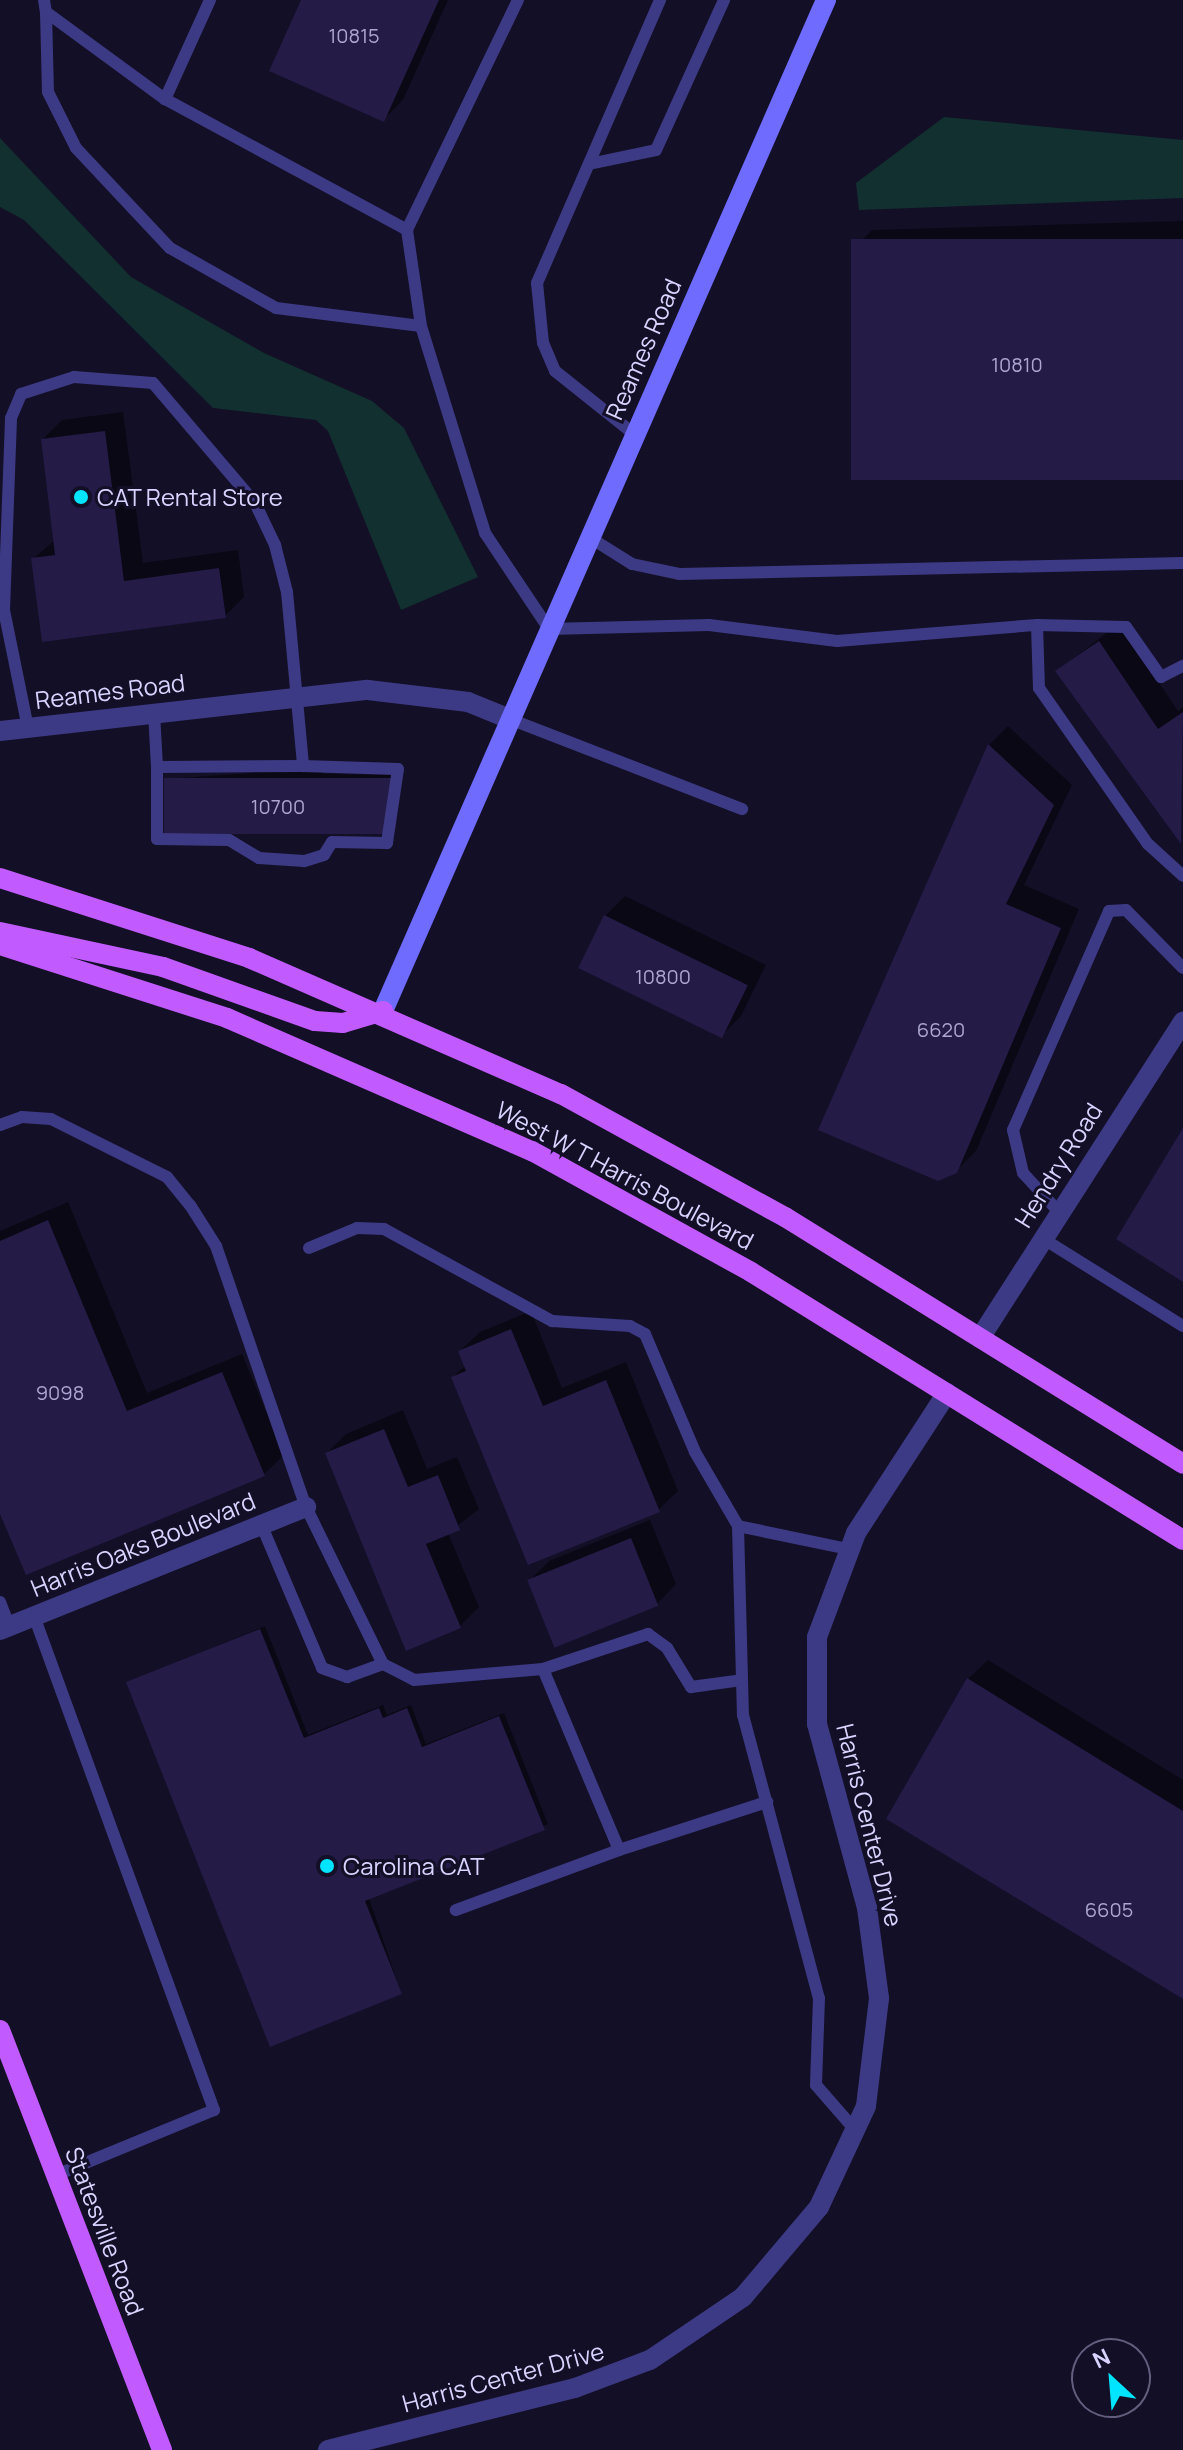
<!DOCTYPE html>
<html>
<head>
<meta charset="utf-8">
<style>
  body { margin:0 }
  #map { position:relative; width:1183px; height:2450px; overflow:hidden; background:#130f26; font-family:Manrope,sans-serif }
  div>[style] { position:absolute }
  .green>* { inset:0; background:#12302f }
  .shadow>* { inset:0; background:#0007 }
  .building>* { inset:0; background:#241b47; transform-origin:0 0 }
  .service>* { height:12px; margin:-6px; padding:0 6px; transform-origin:6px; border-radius:6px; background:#3d3a85 }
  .minor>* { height:20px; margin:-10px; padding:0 10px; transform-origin:10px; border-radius:10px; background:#3d3a85 }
  .secondary>* { height:20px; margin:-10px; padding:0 10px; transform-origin:10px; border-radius:10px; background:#6f6bff }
  .primary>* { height:20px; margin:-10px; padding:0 10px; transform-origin:10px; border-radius:10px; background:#c25bff }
  .dots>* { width:22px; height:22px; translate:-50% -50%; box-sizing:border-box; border:4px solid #130f26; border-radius:50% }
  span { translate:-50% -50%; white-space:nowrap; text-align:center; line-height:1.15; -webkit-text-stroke:6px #130f26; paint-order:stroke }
  .number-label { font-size:20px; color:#aca6d1 }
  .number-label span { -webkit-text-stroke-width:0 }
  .street-label { font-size:24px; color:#d9d4ff }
  .poi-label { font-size:24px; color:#d9d4ff }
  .left { translate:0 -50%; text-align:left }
  .north { position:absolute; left:1071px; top:2338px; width:80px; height:80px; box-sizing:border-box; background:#130f26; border:2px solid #625e7d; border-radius:50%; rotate:334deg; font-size:22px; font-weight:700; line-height:32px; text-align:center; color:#d9d4ff }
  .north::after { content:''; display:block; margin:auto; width:28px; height:36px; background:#00e5ff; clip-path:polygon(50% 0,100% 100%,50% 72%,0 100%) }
</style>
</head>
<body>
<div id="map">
  <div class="green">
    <i style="clip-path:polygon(944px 117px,1183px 140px,1183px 198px,859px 210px,856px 183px)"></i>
    <i style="clip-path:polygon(0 138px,131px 277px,264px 353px,372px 401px,404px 428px,478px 577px,401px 610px,328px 431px,316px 420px,213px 408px,24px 220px,0 207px)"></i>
  </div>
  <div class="shadow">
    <i style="clip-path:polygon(303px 0,448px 0,403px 100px,383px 120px)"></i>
    <i style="clip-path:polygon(1183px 221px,1183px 478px,853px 249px,872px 230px)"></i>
    <i style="clip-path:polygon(123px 412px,143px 563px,238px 550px,244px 597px,225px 616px,33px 559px,56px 539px,43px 439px,62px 420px)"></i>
    <i style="clip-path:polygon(1119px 623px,1178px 711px,1183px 707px,1181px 841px,1058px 671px)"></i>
    <i style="clip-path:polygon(1008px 726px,1072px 785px,1024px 885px,1079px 909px,976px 1151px,956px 1171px,989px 745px)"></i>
    <i style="clip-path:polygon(262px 763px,323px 764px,323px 774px,395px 775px,395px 829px,166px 779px,251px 773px)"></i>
    <i style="clip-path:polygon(625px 896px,766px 965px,741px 1016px,721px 1036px,605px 916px)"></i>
    <i style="clip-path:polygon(68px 1202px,147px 1393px,242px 1354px,284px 1455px,264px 1474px,27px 1573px,0 1508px,0 1231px)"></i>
    <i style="clip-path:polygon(531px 1311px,562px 1388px,626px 1362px,678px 1491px,658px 1510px,453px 1377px,466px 1365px,460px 1351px,480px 1332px)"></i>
    <i style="clip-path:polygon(403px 1410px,427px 1469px,457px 1457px,479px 1509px,448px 1533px,479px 1607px,460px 1626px,327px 1453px,346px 1434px)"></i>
    <i style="clip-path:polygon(650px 1520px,676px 1584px,657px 1604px,530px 1580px,549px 1561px)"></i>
    <i style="clip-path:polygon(265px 1626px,308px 1735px,383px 1705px,387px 1715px,411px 1705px,426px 1744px,504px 1713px,548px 1824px,369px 1898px,401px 1993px,128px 1683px)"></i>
    <i style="clip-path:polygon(988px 1660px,1183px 1780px,1183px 1997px,968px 1679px)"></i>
  </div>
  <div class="building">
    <i style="clip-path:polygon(301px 0,439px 0,384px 122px,269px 71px)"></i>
    <i style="left:1183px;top:239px;width:241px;height:332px;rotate:90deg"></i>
    <i style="clip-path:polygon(105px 431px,124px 581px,219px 568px,226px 618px,42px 642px,31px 558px,55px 555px,41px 439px)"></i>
    <i style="clip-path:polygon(1099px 641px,1158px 729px,1183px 712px,1181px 844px,1055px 671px)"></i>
    <i style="clip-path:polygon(988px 744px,1054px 805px,1006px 904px,1061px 928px,957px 1173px,938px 1181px,818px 1130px)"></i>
    <i style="left:164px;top:778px;width:228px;height:56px"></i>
    <i style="left:604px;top:915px;width:160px;height:59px;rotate:26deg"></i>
    <i style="clip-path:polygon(1183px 1128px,1183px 1282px,1116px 1239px)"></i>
    <i style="clip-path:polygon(48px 1220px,127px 1411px,222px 1372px,265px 1476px,26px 1575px,0 1514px,0 1241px)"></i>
    <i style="clip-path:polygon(511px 1329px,543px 1406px,606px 1380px,660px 1512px,528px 1565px,451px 1377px,466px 1371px,458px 1351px)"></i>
    <i style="clip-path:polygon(384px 1429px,408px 1487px,438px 1475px,460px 1530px,426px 1544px,461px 1628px,406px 1651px,325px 1453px)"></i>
    <i style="left:631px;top:1538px;width:73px;height:112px;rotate:68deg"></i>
    <i style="clip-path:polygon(260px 1629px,304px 1738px,379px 1708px,383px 1718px,407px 1708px,422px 1747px,499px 1716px,545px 1830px,365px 1901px,402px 1994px,270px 2047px,126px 1682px)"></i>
    <i style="clip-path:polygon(967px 1678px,1183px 1811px,1183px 1999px,886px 1819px)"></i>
  </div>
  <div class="service">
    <i style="left:44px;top:0;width:12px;rotate:81deg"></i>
    <i style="left:46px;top:12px;width:147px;rotate:36.2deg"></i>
    <i style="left:210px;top:0;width:109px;rotate:114.4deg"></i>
    <i style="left:165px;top:99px;width:275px;rotate:28.4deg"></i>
    <i style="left:518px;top:0;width:255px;rotate:115.8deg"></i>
    <i style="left:407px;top:230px;width:97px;rotate:81.7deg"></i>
    <i style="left:421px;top:326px;width:217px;rotate:72.8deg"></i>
    <i style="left:485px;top:533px;width:115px;rotate:56.3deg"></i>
    <i style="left:549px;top:629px;width:160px;rotate:-1.4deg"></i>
    <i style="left:709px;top:625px;width:129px;rotate:7.1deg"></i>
    <i style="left:837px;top:641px;width:201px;rotate:-4.6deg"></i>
    <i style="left:1037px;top:625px;width:63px;rotate:88.2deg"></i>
    <i style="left:1039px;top:688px;width:190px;rotate:55.1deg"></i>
    <i style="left:1148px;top:844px;width:47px;rotate:42.4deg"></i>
    <i style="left:46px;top:12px;width:80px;rotate:88.6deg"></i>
    <i style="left:48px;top:92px;width:63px;rotate:63.4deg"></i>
    <i style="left:76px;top:148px;width:137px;rotate:46.8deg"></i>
    <i style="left:170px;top:248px;width:122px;rotate:29.5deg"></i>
    <i style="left:276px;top:308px;width:146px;rotate:7.1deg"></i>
    <i style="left:594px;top:163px;width:63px;rotate:-11.8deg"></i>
    <i style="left:656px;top:150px;width:165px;rotate:-65.6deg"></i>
    <i style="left:634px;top:434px;width:101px;rotate:-141.4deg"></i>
    <i style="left:555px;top:371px;width:30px;rotate:-113deg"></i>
    <i style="left:543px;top:343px;width:60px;rotate:-95.7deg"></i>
    <i style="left:537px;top:283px;width:309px;rotate:-66.5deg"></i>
    <i style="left:589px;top:537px;width:51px;rotate:32.1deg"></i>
    <i style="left:632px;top:564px;width:48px;rotate:12deg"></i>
    <i style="left:679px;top:574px;width:504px;rotate:-1.25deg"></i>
    <i style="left:1037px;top:625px;width:89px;rotate:1.3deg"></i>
    <i style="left:1126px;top:627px;width:61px;rotate:55deg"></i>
    <i style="left:1161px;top:677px;width:25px;rotate:-27deg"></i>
    <i style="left:154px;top:712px;width:55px;rotate:86.9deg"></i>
    <i style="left:510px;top:719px;width:249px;rotate:21.2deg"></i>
    <i style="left:28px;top:728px;width:120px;rotate:-101.5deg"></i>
    <i style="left:4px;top:610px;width:192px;rotate:-87.9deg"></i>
    <i style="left:11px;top:418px;width:26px;rotate:-67deg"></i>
    <i style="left:21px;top:394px;width:56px;rotate:-17.8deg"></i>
    <i style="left:74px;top:377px;width:79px;rotate:4.3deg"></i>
    <i style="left:153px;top:383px;width:157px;rotate:49.6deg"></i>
    <i style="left:255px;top:503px;width:47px;rotate:64.5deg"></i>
    <i style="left:275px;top:545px;width:49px;rotate:75.7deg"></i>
    <i style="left:287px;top:592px;width:175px;rotate:84.7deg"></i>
    <i style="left:303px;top:766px;width:95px;rotate:1.8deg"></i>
    <i style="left:398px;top:769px;width:75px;rotate:98.5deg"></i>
    <i style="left:387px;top:843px;width:55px;rotate:-179deg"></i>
    <i style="left:332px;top:842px;width:15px;rotate:122deg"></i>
    <i style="left:324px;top:855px;width:21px;rotate:163deg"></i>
    <i style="left:304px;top:861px;width:45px;rotate:-176.2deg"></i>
    <i style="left:259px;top:858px;width:35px;rotate:-149deg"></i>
    <i style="left:229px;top:840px;width:72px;rotate:-179.2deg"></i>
    <i style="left:157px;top:839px;width:72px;rotate:-90deg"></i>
    <i style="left:157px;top:767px;width:146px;rotate:-0.4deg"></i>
    <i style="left:0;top:1125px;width:23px;rotate:-20deg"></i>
    <i style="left:22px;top:1117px;width:29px;rotate:4deg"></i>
    <i style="left:51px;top:1119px;width:130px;rotate:26.6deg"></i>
    <i style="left:167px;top:1177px;width:36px;rotate:51deg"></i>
    <i style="left:190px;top:1205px;width:49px;rotate:57.6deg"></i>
    <i style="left:216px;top:1246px;width:276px;rotate:71deg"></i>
    <i style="left:306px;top:1507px;width:175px;rotate:63.9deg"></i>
    <i style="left:383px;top:1664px;width:35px;rotate:27deg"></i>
    <i style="left:414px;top:1680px;width:129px;rotate:-4.9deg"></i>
    <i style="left:543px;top:1669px;width:196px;rotate:67.2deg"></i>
    <i style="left:619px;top:1850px;width:174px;rotate:159.8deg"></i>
    <i style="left:1059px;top:1212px;width:53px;rotate:-132.7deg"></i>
    <i style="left:1023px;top:1173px;width:44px;rotate:-103.1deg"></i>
    <i style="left:1013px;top:1130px;width:239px;rotate:-66.3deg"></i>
    <i style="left:1109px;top:911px;width:17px;rotate:-3deg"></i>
    <i style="left:1126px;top:910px;width:81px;rotate:45.5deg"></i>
    <i style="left:1042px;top:1238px;width:166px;rotate:32deg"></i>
    <i style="left:309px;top:1248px;width:52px;rotate:-22.6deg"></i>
    <i style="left:357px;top:1228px;width:27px;rotate:2deg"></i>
    <i style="left:384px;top:1229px;width:192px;rotate:28.7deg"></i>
    <i style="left:552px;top:1321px;width:78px;rotate:3.7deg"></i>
    <i style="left:630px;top:1326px;width:17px;rotate:28deg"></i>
    <i style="left:645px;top:1334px;width:128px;rotate:67deg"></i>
    <i style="left:695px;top:1452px;width:86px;rotate:59.8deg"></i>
    <i style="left:261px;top:1524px;width:156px;rotate:67deg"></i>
    <i style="left:322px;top:1668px;width:27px;rotate:20deg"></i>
    <i style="left:347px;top:1677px;width:38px;rotate:-20deg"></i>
    <i style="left:848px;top:1549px;width:112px;rotate:-168.2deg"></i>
    <i style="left:738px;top:1526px;width:189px;rotate:88.5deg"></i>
    <i style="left:743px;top:1715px;width:293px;rotate:75deg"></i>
    <i style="left:819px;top:1998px;width:87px;rotate:92deg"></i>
    <i style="left:816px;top:2085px;width:61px;rotate:49deg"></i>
    <i style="left:0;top:1602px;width:26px;rotate:69deg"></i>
    <i style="left:34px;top:1616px;width:526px;rotate:69.98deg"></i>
    <i style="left:214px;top:2110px;width:171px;rotate:157.6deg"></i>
    <i style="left:543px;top:1669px;width:111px;rotate:-18.4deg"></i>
    <i style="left:648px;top:1634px;width:24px;rotate:36deg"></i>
    <i style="left:667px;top:1648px;width:46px;rotate:58.4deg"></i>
    <i style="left:691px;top:1687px;width:51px;rotate:-7.8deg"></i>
    <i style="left:619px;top:1850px;width:156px;rotate:-18deg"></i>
  </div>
  <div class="minor">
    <i style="left:0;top:731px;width:370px;rotate:-6.4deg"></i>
    <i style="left:368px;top:690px;width:101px;rotate:6.8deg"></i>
    <i style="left:468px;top:702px;width:45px;rotate:22deg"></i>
    <i style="left:980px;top:1338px;width:376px;rotate:-57.3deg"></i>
    <i style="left:0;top:1630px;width:330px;rotate:-21.9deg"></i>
    <i style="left:328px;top:2450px;width:255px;rotate:-14.1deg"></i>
    <i style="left:575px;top:2388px;width:80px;rotate:-20.5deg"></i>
    <i style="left:650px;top:2360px;width:112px;rotate:-34.1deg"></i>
    <i style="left:743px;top:2297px;width:118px;rotate:-49.8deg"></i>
    <i style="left:819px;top:2207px;width:111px;rotate:-65deg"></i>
    <i style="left:866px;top:2106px;width:109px;rotate:-83.1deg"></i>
    <i style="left:879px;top:1998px;width:91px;rotate:-97.6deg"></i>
    <i style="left:867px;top:1908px;width:191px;rotate:-105.2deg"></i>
    <i style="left:817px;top:1724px;width:87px;rotate:-90deg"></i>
    <i style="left:817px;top:1637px;width:111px;rotate:-69.4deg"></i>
    <i style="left:856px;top:1533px;width:167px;rotate:-57deg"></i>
  </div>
  <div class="secondary">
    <i style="left:383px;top:1011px;width:1104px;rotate:-66.34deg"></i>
  </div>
  <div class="primary">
    <i style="left:0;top:878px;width:262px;rotate:17.8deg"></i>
    <i style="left:249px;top:958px;width:340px;rotate:23.6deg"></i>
    <i style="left:561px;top:1094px;width:256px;rotate:28.8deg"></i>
    <i style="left:785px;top:1217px;width:468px;rotate:31.8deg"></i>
    <i style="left:0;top:932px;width:167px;rotate:12.1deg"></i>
    <i style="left:163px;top:967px;width:161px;rotate:19.6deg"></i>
    <i style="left:315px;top:1021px;width:28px;rotate:4deg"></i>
    <i style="left:343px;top:1023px;width:42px;rotate:-16.7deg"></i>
    <i style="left:0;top:945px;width:238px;rotate:17.8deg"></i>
    <i style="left:227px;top:1018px;width:333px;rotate:23.6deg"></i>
    <i style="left:532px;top:1151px;width:250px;rotate:28.9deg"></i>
    <i style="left:751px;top:1272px;width:508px;rotate:31.81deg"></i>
    <i style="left:0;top:2030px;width:450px;rotate:68.9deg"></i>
  </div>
  <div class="dots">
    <i style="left:81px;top:497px;background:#00e5ff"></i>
    <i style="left:327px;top:1866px;background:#00e5ff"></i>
  </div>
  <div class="number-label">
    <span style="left:354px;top:35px">10815</span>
    <span style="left:1017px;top:364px">10810</span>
    <span style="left:278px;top:806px">10700</span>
    <span style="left:663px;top:976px">10800</span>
    <span style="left:941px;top:1029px">6620</span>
    <span style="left:60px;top:1392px">9098</span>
    <span style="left:1109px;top:1909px">6605</span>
  </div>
  <div class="street-label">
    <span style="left:643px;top:349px;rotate:-66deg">Reames Road</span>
    <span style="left:110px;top:691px;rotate:-7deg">Reames Road</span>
    <span style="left:1058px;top:1165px;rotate:-58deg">Hendry Road</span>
    <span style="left:625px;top:1175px;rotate:28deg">West W T Harris Boulevard</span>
    <span style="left:143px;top:1544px;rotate:-22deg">Harris Oaks Boulevard</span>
    <span style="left:870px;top:1825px;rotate:76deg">Harris Center Drive</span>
    <span style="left:105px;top:2231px;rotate:69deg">Statesville Road</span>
    <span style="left:503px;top:2377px;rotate:-15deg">Harris Center Drive</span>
  </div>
  <div class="poi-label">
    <span class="left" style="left:97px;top:497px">CAT Rental Store</span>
    <span class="left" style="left:343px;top:1866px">Carolina CAT</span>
  </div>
  <div class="north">N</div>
</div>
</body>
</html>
